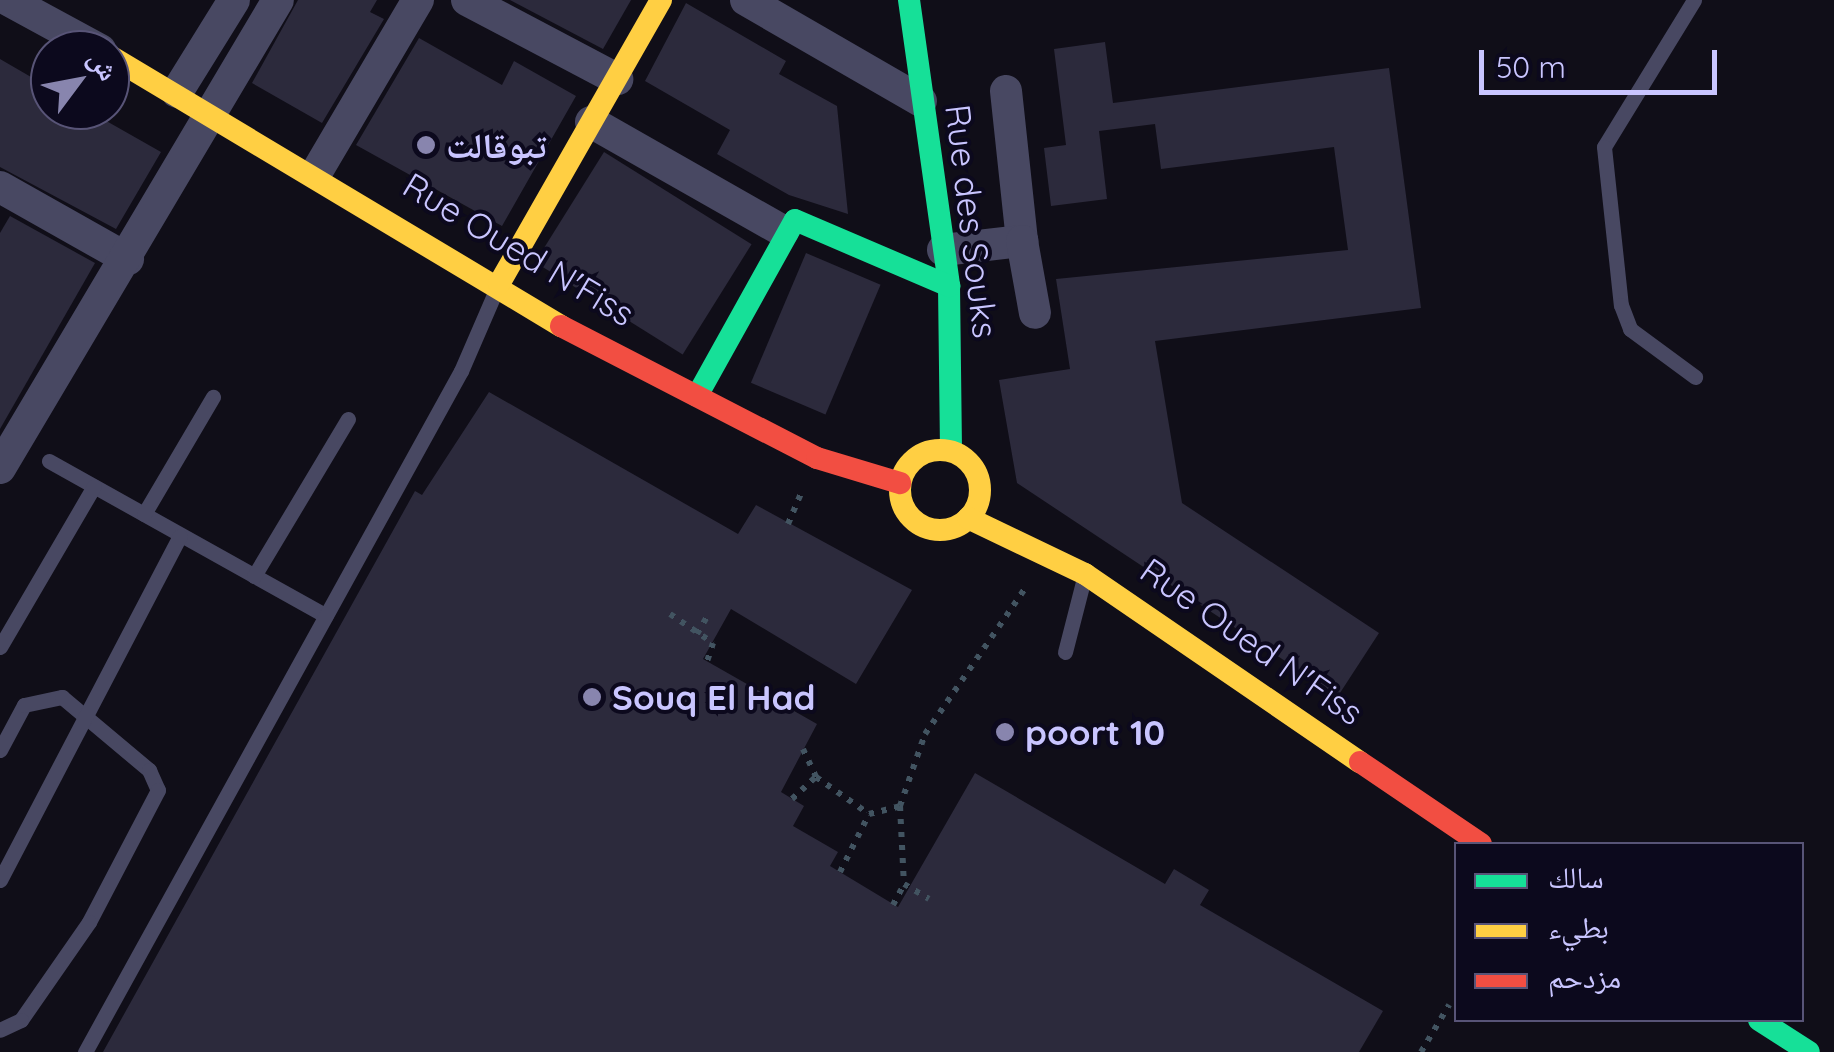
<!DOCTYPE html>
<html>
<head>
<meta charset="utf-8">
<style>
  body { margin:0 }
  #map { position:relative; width:1834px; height:1052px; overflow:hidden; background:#100e18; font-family:Quicksand,"Noto Naskh Arabic",sans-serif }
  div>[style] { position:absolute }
  .building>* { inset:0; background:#2c2a3c; transform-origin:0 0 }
  .path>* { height:6px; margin-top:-3px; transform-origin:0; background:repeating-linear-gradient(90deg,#425461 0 5px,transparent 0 13px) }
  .lane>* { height:15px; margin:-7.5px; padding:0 7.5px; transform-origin:7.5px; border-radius:7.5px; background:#484862 }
  .street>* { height:32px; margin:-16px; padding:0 16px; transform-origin:16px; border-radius:16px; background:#484862 }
  .fast>* { height:22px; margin:-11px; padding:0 11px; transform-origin:11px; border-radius:11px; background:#16e098 }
  .slow>* { height:22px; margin:-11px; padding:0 11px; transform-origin:11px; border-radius:11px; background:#ffcf43 }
  .slow>.ring { margin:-11px; padding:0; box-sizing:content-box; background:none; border:22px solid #ffcf43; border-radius:50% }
  .jam>* { height:22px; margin:-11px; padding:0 11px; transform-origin:11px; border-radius:11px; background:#f24e42 }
  .dots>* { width:28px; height:28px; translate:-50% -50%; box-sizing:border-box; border:5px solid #0c091d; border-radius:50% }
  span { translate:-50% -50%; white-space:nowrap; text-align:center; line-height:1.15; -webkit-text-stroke:8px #0c091d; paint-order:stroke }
  .poi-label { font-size:35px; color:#c9c5ff; font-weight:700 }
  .left { translate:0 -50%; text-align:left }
  .street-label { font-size:35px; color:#c9c5ff }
  .legend { position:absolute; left:1454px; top:842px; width:350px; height:180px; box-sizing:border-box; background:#0c091d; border:2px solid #585477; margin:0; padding:12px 18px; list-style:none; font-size:30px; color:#c9c5ff }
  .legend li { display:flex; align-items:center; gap:20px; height:50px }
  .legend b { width:50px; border:2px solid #585477 }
  .north { position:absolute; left:30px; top:30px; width:100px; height:100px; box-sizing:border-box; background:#0c091d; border:2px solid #585477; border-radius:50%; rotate:58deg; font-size:28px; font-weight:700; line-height:40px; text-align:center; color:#c9c5ff }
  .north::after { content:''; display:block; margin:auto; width:35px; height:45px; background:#8885ae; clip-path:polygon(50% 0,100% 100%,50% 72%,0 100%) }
  .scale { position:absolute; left:1479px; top:50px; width:238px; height:45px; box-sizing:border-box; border:5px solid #c9c5ff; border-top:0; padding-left:12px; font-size:30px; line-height:35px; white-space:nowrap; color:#c9c5ff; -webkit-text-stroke:8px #0c091d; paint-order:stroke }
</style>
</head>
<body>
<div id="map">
  <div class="building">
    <i style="clip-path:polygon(298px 0,377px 0,370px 12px,384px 19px,322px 123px,252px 83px)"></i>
    <i style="clip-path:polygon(510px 0,631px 0,603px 49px)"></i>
    <i style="clip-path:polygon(686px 3px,786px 61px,779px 74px,837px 106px,848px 214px,789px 195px,717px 154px,730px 130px,645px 81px)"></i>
    <i style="clip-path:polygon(419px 38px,502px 85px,514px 61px,576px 96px,502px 226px,356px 145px)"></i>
    <i style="clip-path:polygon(1105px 42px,1113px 103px,1389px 68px,1421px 308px,1155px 341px,1182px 503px,1379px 633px,1338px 696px,1017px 483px,999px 380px,1070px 369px,1056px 279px,1348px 250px,1334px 147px,1161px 169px,1155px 124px,1099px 131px,1107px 199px,1051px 206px,1044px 148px,1066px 145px,1054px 49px)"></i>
    <i style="clip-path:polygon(0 59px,50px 88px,50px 110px,87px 110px,161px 152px,116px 229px,0 167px)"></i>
    <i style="left:604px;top:152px;width:174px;height:130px;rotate:32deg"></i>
    <i style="clip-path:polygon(10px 216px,95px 263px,0 429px,0 233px)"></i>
    <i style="left:806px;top:253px;width:81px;height:141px;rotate:23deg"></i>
    <i style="clip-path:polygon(489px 392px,738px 534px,756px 505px,912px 590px,856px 684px,731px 609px,703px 659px,817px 724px,781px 792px,804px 806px,793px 826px,838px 852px,830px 866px,898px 907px,975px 773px,1165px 884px,1174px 869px,1209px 890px,1200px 905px,1383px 1011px,1359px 1052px,103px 1052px,415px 491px,422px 495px)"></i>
  </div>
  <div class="path">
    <i style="left:788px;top:524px;width:36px;rotate:-67deg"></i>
    <i style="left:670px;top:614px;width:52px;rotate:34deg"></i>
    <i style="left:713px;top:643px;width:19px;rotate:108deg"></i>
    <i style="left:697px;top:634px;width:22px;rotate:-60deg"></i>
    <i style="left:803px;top:749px;width:31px;rotate:65deg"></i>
    <i style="left:816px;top:777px;width:65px;rotate:34.9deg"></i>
    <i style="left:869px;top:814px;width:32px;rotate:-14deg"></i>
    <i style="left:900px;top:806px;width:76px;rotate:-70.9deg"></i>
    <i style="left:925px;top:734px;width:178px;rotate:-55.5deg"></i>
    <i style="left:792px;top:799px;width:33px;rotate:-43deg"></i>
    <i style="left:900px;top:806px;width:78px;rotate:87.1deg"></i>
    <i style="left:904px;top:884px;width:29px;rotate:31deg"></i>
    <i style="left:840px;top:872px;width:65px;rotate:-63.4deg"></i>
    <i style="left:893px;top:905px;width:24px;rotate:-62deg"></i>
    <i style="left:1421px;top:1052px;width:55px;rotate:-59.2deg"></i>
  </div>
  <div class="lane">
    <i style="left:1694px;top:0;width:172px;rotate:121.5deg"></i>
    <i style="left:1604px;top:147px;width:159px;rotate:83.9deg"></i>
    <i style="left:1621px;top:305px;width:26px;rotate:69deg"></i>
    <i style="left:1630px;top:329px;width:81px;rotate:36.4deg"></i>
    <i style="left:49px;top:461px;width:317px;rotate:29.2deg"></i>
    <i style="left:144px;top:514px;width:136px;rotate:-59.5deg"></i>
    <i style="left:254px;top:576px;width:183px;rotate:-59.1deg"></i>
    <i style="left:0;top:647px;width:186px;rotate:-59.7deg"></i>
    <i style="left:1065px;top:652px;width:76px;rotate:-75.6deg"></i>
    <i style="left:0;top:750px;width:51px;rotate:-61.9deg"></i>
    <i style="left:24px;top:705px;width:39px;rotate:-12deg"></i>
    <i style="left:62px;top:697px;width:114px;rotate:40deg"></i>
    <i style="left:149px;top:770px;width:22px;rotate:66deg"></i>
    <i style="left:158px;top:790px;width:149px;rotate:117.6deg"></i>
    <i style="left:89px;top:922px;width:119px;rotate:124.8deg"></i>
    <i style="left:21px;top:1020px;width:23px;rotate:155deg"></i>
    <i style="left:0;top:880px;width:388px;rotate:-62.4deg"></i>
    <i style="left:85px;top:1052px;width:778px;rotate:-61.1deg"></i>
    <i style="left:461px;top:371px;width:88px;rotate:-66.6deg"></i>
  </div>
  <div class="street">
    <i style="left:8px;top:0;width:105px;rotate:28.5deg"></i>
    <i style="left:467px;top:0;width:170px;rotate:27.8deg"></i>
    <i style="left:746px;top:0;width:202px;rotate:30deg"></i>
    <i style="left:1006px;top:91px;width:151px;rotate:83.9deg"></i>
    <i style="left:177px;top:92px;width:108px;rotate:-58.2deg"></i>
    <i style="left:591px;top:122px;width:221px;rotate:29.6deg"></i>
    <i style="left:316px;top:173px;width:201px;rotate:-59.5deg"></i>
    <i style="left:0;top:187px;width:147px;rotate:29.4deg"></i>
    <i style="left:943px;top:250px;width:80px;rotate:-6.5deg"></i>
    <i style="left:1022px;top:241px;width:73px;rotate:79.8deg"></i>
    <i style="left:0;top:468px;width:544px;rotate:-59.29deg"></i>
  </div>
  <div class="fast">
    <i style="left:909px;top:0;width:289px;rotate:82deg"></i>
    <i style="left:949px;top:286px;width:165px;rotate:89.3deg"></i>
    <i style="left:697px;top:396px;width:201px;rotate:-60.9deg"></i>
    <i style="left:795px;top:220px;width:168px;rotate:23.2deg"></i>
    <i style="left:1759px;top:1020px;width:59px;rotate:32.6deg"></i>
  </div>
  <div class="slow">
    <i style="left:110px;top:56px;width:526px;rotate:30.91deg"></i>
    <i style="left:499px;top:284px;width:327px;rotate:-60.3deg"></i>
    <i class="ring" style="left:900px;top:450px;width:58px;height:58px"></i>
    <i style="left:968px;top:518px;width:130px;rotate:25.6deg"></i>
    <i style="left:1085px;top:574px;width:333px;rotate:34.4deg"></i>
  </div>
  <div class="jam">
    <i style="left:561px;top:326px;width:288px;rotate:27.3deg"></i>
    <i style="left:817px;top:458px;width:87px;rotate:16.8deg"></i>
    <i style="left:1360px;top:762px;width:146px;rotate:34.1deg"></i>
  </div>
  <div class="dots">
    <i style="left:426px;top:145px;background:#8885ae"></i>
    <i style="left:592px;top:697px;background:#8885ae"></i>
    <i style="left:1005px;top:732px;background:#8885ae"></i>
  </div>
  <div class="poi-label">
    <span class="left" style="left:446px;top:145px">تبوقالت</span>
    <span class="left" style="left:612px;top:697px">Souq El Had</span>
    <span class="left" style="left:1025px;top:732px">poort 10</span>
  </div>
  <div class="street-label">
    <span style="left:972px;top:221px;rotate:83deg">Rue des Souks</span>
    <span style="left:519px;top:249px;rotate:31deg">Rue Oued N'Fiss</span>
    <span style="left:1252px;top:641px;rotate:35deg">Rue Oued N'Fiss</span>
  </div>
  <ul class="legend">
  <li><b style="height:12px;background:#16e098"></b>سالك</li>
  <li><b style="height:12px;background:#ffcf43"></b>بطيء</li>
  <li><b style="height:12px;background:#f24e42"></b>مزدحم</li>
  </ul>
  <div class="north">ش</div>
  <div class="scale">50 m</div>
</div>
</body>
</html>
